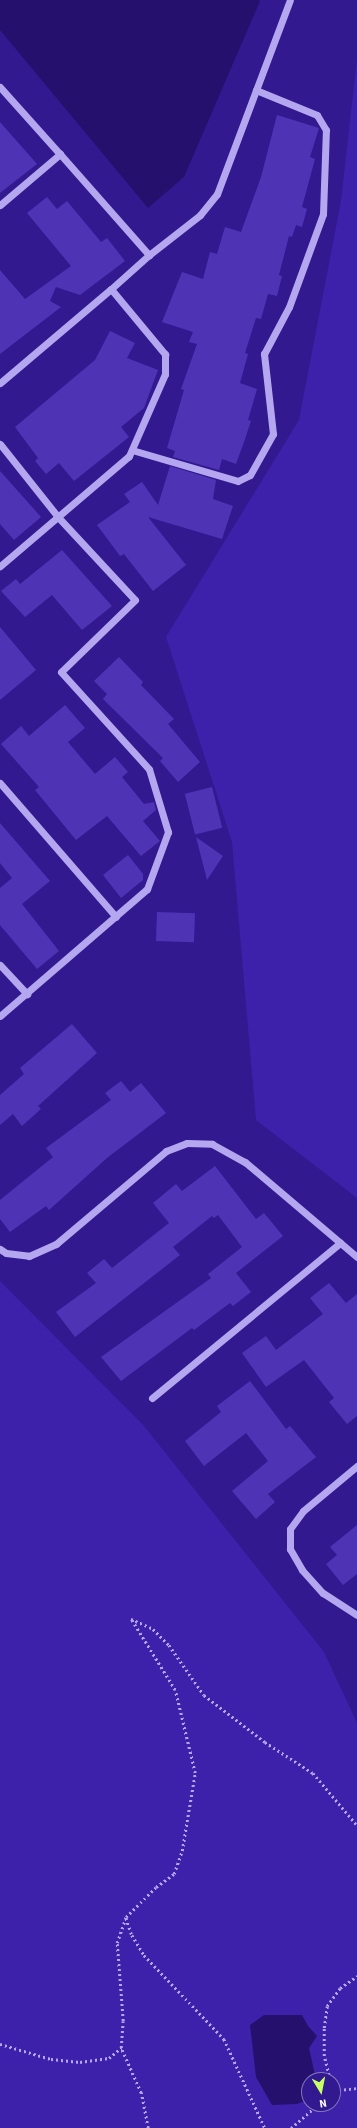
<!DOCTYPE html>
<html>
<head>
<meta charset="utf-8">
<style>
  body { margin:0 }
  #map { position:relative; width:357px; height:2128px; overflow:hidden; background:#321990; font-family:"Source Sans 3",sans-serif }
  div>[style] { position:absolute }
  .green>* { inset:0; background:#3d21aa }
  .water>* { inset:0; background:#25106e }
  .building>* { inset:0; background:#4e34b4; transform-origin:0 0 }
  .path>* { height:2.5px; margin-top:-1.25px; transform-origin:0; background:repeating-linear-gradient(90deg,#b5a7ef 0 2px,transparent 0 5px) }
  .minor>* { height:7px; margin:-3.5px; padding:0 3.5px; transform-origin:3.5px; border-radius:3.5px; background:#b5a7ef }
  span { translate:-50% -50%; white-space:nowrap; text-align:center; line-height:1.15; -webkit-text-stroke:3px #321990; paint-order:stroke }
  .north { position:absolute; left:301px; top:2072px; width:40px; height:40px; box-sizing:border-box; background:#321990; border:1px solid #8475bc; border-radius:50%; rotate:170deg; font-size:11px; font-weight:700; line-height:16px; text-align:center; color:#fff }
  .north::after { content:''; display:block; margin:auto; width:14px; height:18px; background:#c7ff65; clip-path:polygon(50% 0,100% 100%,50% 72%,0 100%) }
</style>
</head>
<body>
<div id="map">
  <div class="green">
    <i style="clip-path:polygon(357px 59px,357px 1198px,256px 1120px,232px 842px,166px 637px,299px 420px,341px 201px)"></i>
    <i style="clip-path:polygon(evenodd,0 1281px,144px 1426px,324px 1652px,357px 1723px,357px 2128px,0 2128px,0 1281px,309px 2080px,333px 2080px,333px 2104px,309px 2104px,309px 2080px)"></i>
  </div>
  <div class="water">
    <i style="clip-path:polygon(0 0,258px 0,260px 1px,184px 177px,148px 208px,0 30px)"></i>
    <i style="clip-path:polygon(264px 2015px,302px 2015px,308px 2026px,317px 2036px,309px 2048px,316px 2080px,309px 2080px,307px 2100px,297px 2104px,272px 2105px,256px 2077px,250px 2025px)"></i>
  </div>
  <div class="building">
    <i style="clip-path:polygon(277px 115px,319px 128px,310px 157px,315px 159px,302px 207px,307px 209px,302px 227px,296px 225px,292px 237px,289px 236px,279px 275px,282px 276px,277px 296px,268px 294px,261px 319px,256px 318px,245px 353px,248px 354px,240px 383px,257px 389px,248px 420px,251px 421px,244px 442px,236px 464px,222px 459px,219px 470px,173px 457px,175px 451px,167px 448px,184px 390px,181px 389px,197px 344px,189px 342px,193px 332px,162px 322px,182px 272px,203px 279px,210px 252px,217px 254px,225px 227px,241px 232px,261px 177px)"></i>
    <i style="clip-path:polygon(0 122px,37px 164px,0 193px)"></i>
    <i style="clip-path:polygon(47px 197px,57px 209px,67px 201px,101px 242px,107px 238px,125px 261px,80px 295px,56px 287px,50px 301px,61px 307px,0 354px,0 270px,25px 299px,71px 266px,27px 213px)"></i>
    <i style="clip-path:polygon(110px 331px,135px 343px,127px 358px,158px 370px,144px 408px,121px 427px,129px 437px,74px 481px,59px 463px,46px 474px,35px 461px,38px 458px,15px 427px,95px 360px)"></i>
    <i style="clip-path:polygon(170px 466px,216px 480px,213px 499px,233px 506px,222px 539px,148px 517px,186px 565px,153px 591px,124px 554px,120px 556px,97px 525px,130px 502px,124px 494px,142px 482px,158px 505px)"></i>
    <i style="clip-path:polygon(0 471px,41px 517px,14px 540px,0 524px)"></i>
    <i style="clip-path:polygon(62px 550px,112px 606px,82px 630px,52px 595px,25px 617px,1px 591px,16px 579px,20px 584px)"></i>
    <i style="clip-path:polygon(0 627px,36px 670px,0 700px)"></i>
    <i style="clip-path:polygon(119px 657px,143px 682px,141px 685px,174px 719px,168px 724px,200px 762px,178px 782px,160px 761px,163px 758px,103px 699px,107px 694px,94px 681px)"></i>
    <i style="clip-path:polygon(65px 705px,85px 728px,68px 742px,95px 774px,115px 757px,128px 772px,122px 777px,144px 804px,154px 802px,156px 810px,143px 821px,160px 841px,141px 856px,107px 816px,76px 840px,35px 790px,39px 787px,1px 744px,21px 726px,29px 736px)"></i>
    <i style="left:212px;top:787px;width:42px;height:28px;rotate:76deg"></i>
    <i style="clip-path:polygon(0 823px,50px 881px,22px 904px,59px 951px,37px 969px,0 925px,0 888px,12px 878px,0 863px)"></i>
    <i style="clip-path:polygon(196px 837px,223px 856px,207px 880px)"></i>
    <i style="clip-path:polygon(128px 855px,143px 874px,143px 880px,121px 898px,103px 875px)"></i>
    <i style="left:157px;top:912px;width:38px;height:29px;rotate:2deg"></i>
    <i style="clip-path:polygon(72px 1024px,97px 1053px,38px 1106px,41px 1109px,22px 1126px,13px 1114px,0 1125px,0 1095px,24px 1074px,20px 1068px)"></i>
    <i style="clip-path:polygon(121px 1081px,130px 1092px,141px 1083px,166px 1113px,107px 1158px,49px 1210px,46px 1206px,10px 1232px,0 1219px,0 1200px,53px 1157px,46px 1148px,111px 1100px,105px 1093px)"></i>
    <i style="clip-path:polygon(215px 1166px,256px 1219px,264px 1213px,283px 1236px,236px 1273px,251px 1292px,233px 1306px,230px 1303px,194px 1330px,192px 1328px,121px 1381px,101px 1357px,211px 1278px,208px 1274px,242px 1247px,218px 1215px,214px 1218px,212px 1216px,173px 1247px,180px 1255px,75px 1337px,56px 1312px,96px 1283px,87px 1273px,104px 1259px,112px 1268px,169px 1223px,153px 1203px,176px 1184px,182px 1191px)"></i>
    <i style="clip-path:polygon(329px 1283px,346px 1303px,357px 1294px,357px 1416px,347px 1424px,329px 1402px,334px 1398px,304px 1360px,266px 1387px,242px 1353px,266px 1336px,276px 1350px,323px 1314px,310px 1298px)"></i>
    <i style="clip-path:polygon(250px 1381px,286px 1429px,290px 1426px,316px 1457px,268px 1494px,275px 1502px,256px 1519px,232px 1491px,268px 1461px,246px 1433px,204px 1466px,185px 1441px,221px 1412px,217px 1406px)"></i>
    <i style="clip-path:polygon(357px 1525px,357px 1574px,343px 1585px,326px 1564px,337px 1555px,330px 1547px)"></i>
  </div>
  <div class="path">
    <i style="left:126px;top:1918px;width:18px;rotate:71deg"></i>
    <i style="left:132px;top:1935px;width:23px;rotate:59deg"></i>
    <i style="left:144px;top:1955px;width:116px;rotate:46.4deg"></i>
    <i style="left:224px;top:2039px;width:98px;rotate:65.3deg"></i>
    <i style="left:0;top:2044px;width:53px;rotate:16.4deg"></i>
    <i style="left:51px;top:2059px;width:29px;rotate:6deg"></i>
    <i style="left:80px;top:2062px;width:29px;rotate:-8deg"></i>
    <i style="left:109px;top:2058px;width:16px;rotate:-40deg"></i>
    <i style="left:330px;top:2080px;width:25px;rotate:-104deg"></i>
    <i style="left:324px;top:2056px;width:28px;rotate:-90deg"></i>
    <i style="left:324px;top:2028px;width:22px;rotate:-82deg"></i>
    <i style="left:327px;top:2006px;width:22px;rotate:-54deg"></i>
    <i style="left:340px;top:1988px;width:21px;rotate:-35deg"></i>
    <i style="left:333px;top:2086px;width:7px;rotate:34deg"></i>
    <i style="left:339px;top:2090px;width:18px;rotate:-6deg"></i>
    <i style="left:148px;top:2128px;width:36px;rotate:-101deg"></i>
    <i style="left:141px;top:2093px;width:49px;rotate:-114deg"></i>
    <i style="left:121px;top:2048px;width:27px;rotate:-86deg"></i>
    <i style="left:123px;top:2021px;width:78px;rotate:-94.4deg"></i>
    <i style="left:117px;top:1943px;width:28px;rotate:-71deg"></i>
    <i style="left:126px;top:1917px;width:42px;rotate:-45deg"></i>
    <i style="left:156px;top:1887px;width:22px;rotate:-36deg"></i>
    <i style="left:174px;top:1874px;width:24px;rotate:-71deg"></i>
    <i style="left:182px;top:1851px;width:79px;rotate:-80.5deg"></i>
    <i style="left:195px;top:1773px;width:85px;rotate:-103.5deg"></i>
    <i style="left:175px;top:1690px;width:84px;rotate:-121.8deg"></i>
    <i style="left:131px;top:1619px;width:24px;rotate:24deg"></i>
    <i style="left:153px;top:1629px;width:23px;rotate:45deg"></i>
    <i style="left:169px;top:1645px;width:61px;rotate:55deg"></i>
    <i style="left:204px;top:1695px;width:77px;rotate:37.6deg"></i>
    <i style="left:265px;top:1742px;width:57px;rotate:32.9deg"></i>
    <i style="left:313px;top:1773px;width:68px;rotate:49.8deg"></i>
    <i style="left:291px;top:2128px;width:37px;rotate:-41deg"></i>
  </div>
  <div class="minor">
    <i style="left:0;top:87px;width:90px;rotate:48.2deg"></i>
    <i style="left:0;top:205px;width:79px;rotate:-40.4deg"></i>
    <i style="left:60px;top:154px;width:135px;rotate:48.6deg"></i>
    <i style="left:149px;top:255px;width:51px;rotate:138.2deg"></i>
    <i style="left:149px;top:255px;width:65px;rotate:-38.1deg"></i>
    <i style="left:200px;top:215px;width:27px;rotate:-51deg"></i>
    <i style="left:217px;top:194px;width:207px;rotate:-69.4deg"></i>
    <i style="left:0;top:383px;width:145px;rotate:-40.3deg"></i>
    <i style="left:111px;top:289px;width:85px;rotate:50.3deg"></i>
    <i style="left:165px;top:354px;width:20px;rotate:90deg"></i>
    <i style="left:165px;top:374px;width:90px;rotate:113.7deg"></i>
    <i style="left:129px;top:456px;width:170px;rotate:139.5deg"></i>
    <i style="left:0;top:444px;width:93px;rotate:51.5deg"></i>
    <i style="left:58px;top:517px;width:113px;rotate:47.1deg"></i>
    <i style="left:135px;top:600px;width:103px;rotate:135.8deg"></i>
    <i style="left:61px;top:672px;width:131px;rotate:47.8deg"></i>
    <i style="left:149px;top:769px;width:66px;rotate:73.2deg"></i>
    <i style="left:168px;top:832px;width:61px;rotate:110.2deg"></i>
    <i style="left:147px;top:889px;width:194px;rotate:139.2deg"></i>
    <i style="left:132px;top:450px;width:110px;rotate:16.3deg"></i>
    <i style="left:238px;top:481px;width:13px;rotate:-27deg"></i>
    <i style="left:250px;top:475px;width:47px;rotate:-60.7deg"></i>
    <i style="left:273px;top:434px;width:81px;rotate:-96.4deg"></i>
    <i style="left:264px;top:354px;width:53px;rotate:-62deg"></i>
    <i style="left:289px;top:307px;width:99px;rotate:-69.9deg"></i>
    <i style="left:323px;top:214px;width:84px;rotate:-88deg"></i>
    <i style="left:326px;top:130px;width:17px;rotate:-121deg"></i>
    <i style="left:317px;top:115px;width:66px;rotate:-157.7deg"></i>
    <i style="left:0;top:783px;width:177px;rotate:49.1deg"></i>
    <i style="left:0;top:965px;width:40px;rotate:47deg"></i>
    <i style="left:0;top:1249px;width:7px;rotate:34deg"></i>
    <i style="left:6px;top:1253px;width:23px;rotate:7deg"></i>
    <i style="left:29px;top:1256px;width:30px;rotate:-24deg"></i>
    <i style="left:56px;top:1244px;width:144px;rotate:-40.2deg"></i>
    <i style="left:166px;top:1151px;width:22px;rotate:-21deg"></i>
    <i style="left:187px;top:1143px;width:25px;rotate:2deg"></i>
    <i style="left:212px;top:1144px;width:38px;rotate:29deg"></i>
    <i style="left:245px;top:1162px;width:147px;rotate:40.3deg"></i>
    <i style="left:152px;top:1398px;width:244px;rotate:-39.5deg"></i>
    <i style="left:357px;top:1466px;width:70px;rotate:140.2deg"></i>
    <i style="left:303px;top:1511px;width:22px;rotate:126deg"></i>
    <i style="left:290px;top:1529px;width:20px;rotate:90deg"></i>
    <i style="left:290px;top:1549px;width:24px;rotate:60deg"></i>
    <i style="left:302px;top:1570px;width:31px;rotate:48deg"></i>
    <i style="left:323px;top:1593px;width:40px;rotate:32.9deg"></i>
  </div>
  <div class="north">N</div>
</div>
</body>
</html>
